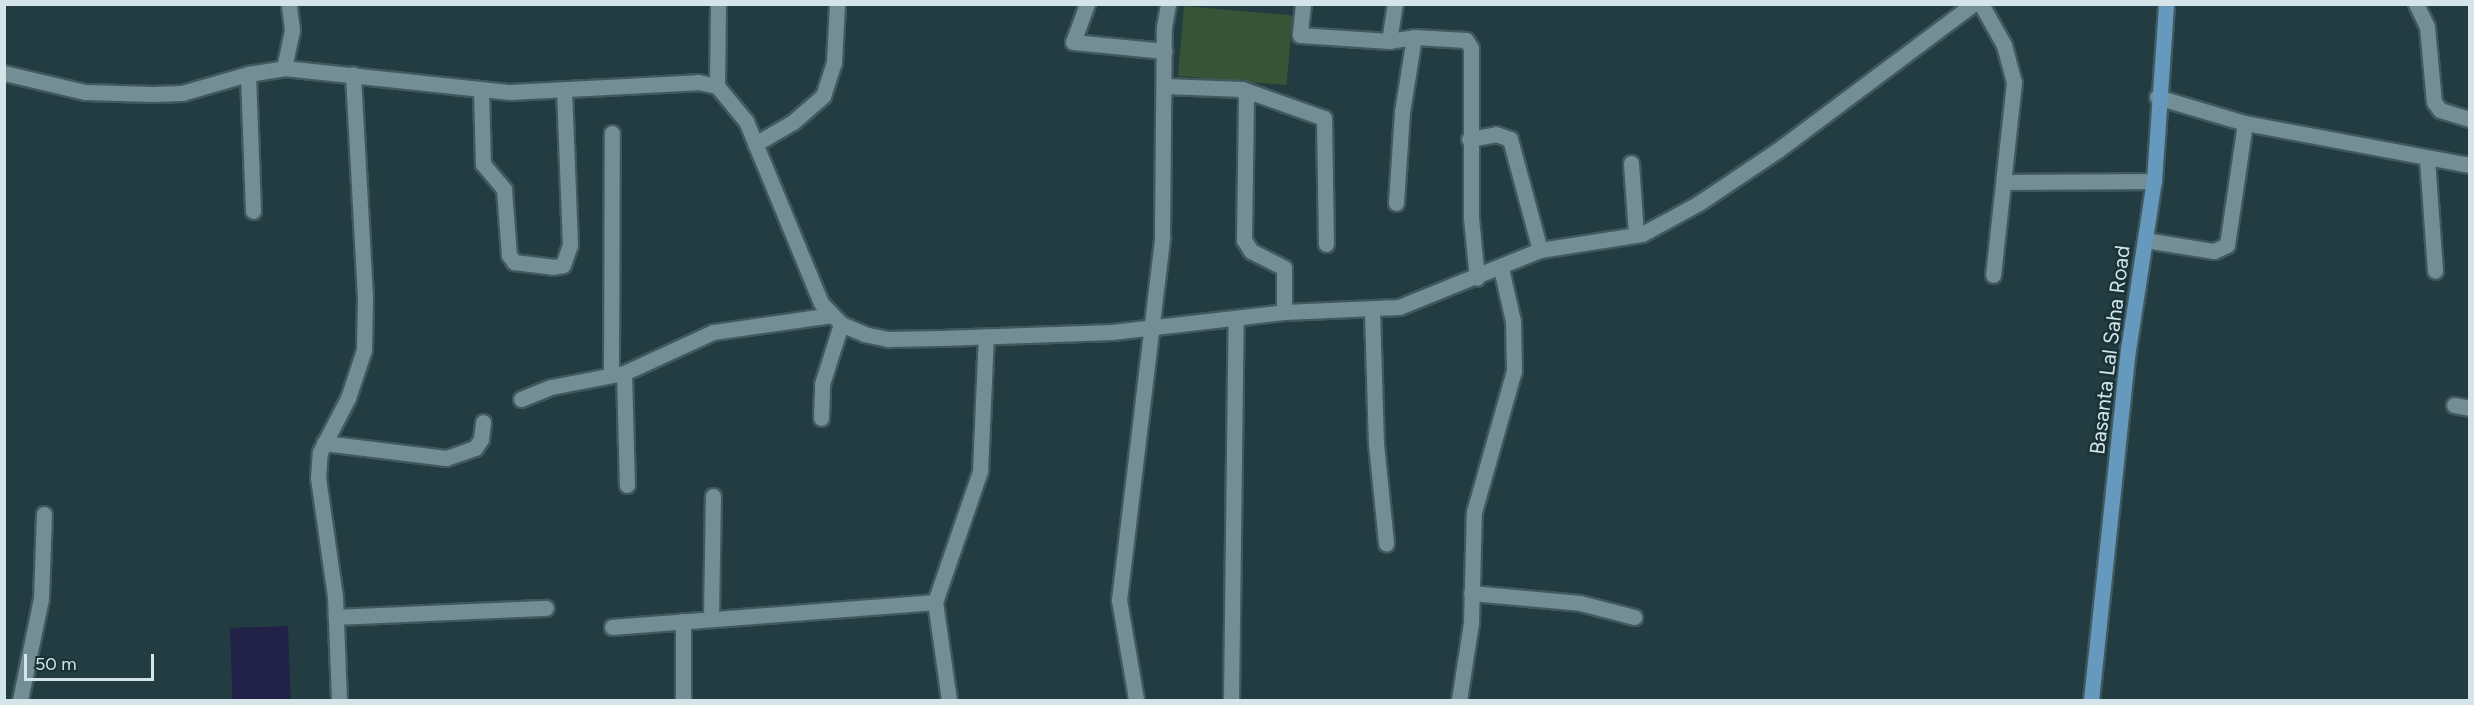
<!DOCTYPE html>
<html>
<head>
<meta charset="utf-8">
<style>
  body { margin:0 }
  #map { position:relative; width:2474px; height:705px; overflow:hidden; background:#223c41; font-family:Figtree,sans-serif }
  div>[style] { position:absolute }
  .green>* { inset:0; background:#375436; transform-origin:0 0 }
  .water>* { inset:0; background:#222148; transform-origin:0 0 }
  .roads { filter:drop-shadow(2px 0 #41595e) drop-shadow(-2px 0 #41595e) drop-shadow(0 2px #41595e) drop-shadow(0 -2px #41595e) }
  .minor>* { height:15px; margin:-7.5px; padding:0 7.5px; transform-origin:7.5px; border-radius:7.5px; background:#738f95 }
  .major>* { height:15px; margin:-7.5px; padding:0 7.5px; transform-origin:7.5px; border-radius:7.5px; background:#6699be }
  span { translate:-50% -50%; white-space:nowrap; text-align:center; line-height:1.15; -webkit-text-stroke:5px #183237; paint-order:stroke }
  .street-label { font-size:21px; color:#d5e4e8 }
  .frame { position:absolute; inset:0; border:6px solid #d5e4e8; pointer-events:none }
  .scale { position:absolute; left:24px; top:654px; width:130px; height:27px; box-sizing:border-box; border:3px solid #d5e4e8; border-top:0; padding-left:8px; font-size:18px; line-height:21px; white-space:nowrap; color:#d5e4e8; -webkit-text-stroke:4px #183237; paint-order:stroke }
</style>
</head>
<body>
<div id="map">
  <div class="green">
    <i style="left:1184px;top:6px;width:109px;height:70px;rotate:5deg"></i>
  </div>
  <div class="water">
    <i style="left:288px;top:626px;width:74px;height:58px;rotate:88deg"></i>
  </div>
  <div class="roads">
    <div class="minor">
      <i style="left:1087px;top:4px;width:40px;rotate:110.2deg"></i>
      <i style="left:1073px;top:42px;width:92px;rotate:5.6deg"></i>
      <i style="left:1303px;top:4px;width:31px;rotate:96deg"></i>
      <i style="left:1300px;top:35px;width:89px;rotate:3.9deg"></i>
      <i style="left:1389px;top:41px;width:37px;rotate:-81deg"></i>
      <i style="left:1981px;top:4px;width:47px;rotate:60.7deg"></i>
      <i style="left:2004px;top:45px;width:38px;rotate:75deg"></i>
      <i style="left:2014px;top:82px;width:194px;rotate:96.2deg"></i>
      <i style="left:2416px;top:4px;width:25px;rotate:64deg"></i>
      <i style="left:2427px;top:27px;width:75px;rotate:84.7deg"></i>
      <i style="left:2434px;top:102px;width:10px;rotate:53deg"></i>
      <i style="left:2440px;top:110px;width:31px;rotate:17deg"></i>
      <i style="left:1414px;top:37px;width:52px;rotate:3.3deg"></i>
      <i style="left:1466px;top:40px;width:9px;rotate:58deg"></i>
      <i style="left:1471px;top:48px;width:170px;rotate:90deg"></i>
      <i style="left:1471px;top:218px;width:60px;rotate:84.3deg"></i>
      <i style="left:1389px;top:41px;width:25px;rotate:-9deg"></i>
      <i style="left:1414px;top:37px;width:76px;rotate:99.1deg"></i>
      <i style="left:1402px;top:112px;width:91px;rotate:93.8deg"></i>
      <i style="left:284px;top:68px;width:39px;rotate:-78deg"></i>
      <i style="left:292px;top:30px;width:26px;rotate:-97deg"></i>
      <i style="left:4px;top:73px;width:83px;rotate:13.2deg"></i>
      <i style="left:85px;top:92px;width:68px;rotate:1.7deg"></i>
      <i style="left:153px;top:94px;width:29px;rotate:-2deg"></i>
      <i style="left:182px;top:93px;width:69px;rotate:-16.1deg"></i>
      <i style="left:248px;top:74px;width:36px;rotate:-9deg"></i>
      <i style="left:284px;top:68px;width:227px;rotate:6.1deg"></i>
      <i style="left:510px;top:92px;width:188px;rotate:-3deg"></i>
      <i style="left:698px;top:82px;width:19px;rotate:12deg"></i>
      <i style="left:717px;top:86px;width:45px;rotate:50.4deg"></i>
      <i style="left:746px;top:121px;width:197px;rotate:67.6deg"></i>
      <i style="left:821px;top:303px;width:29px;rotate:46deg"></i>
      <i style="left:841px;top:324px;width:25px;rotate:23deg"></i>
      <i style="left:864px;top:334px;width:25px;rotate:12deg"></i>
      <i style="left:888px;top:339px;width:53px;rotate:-1.1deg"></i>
      <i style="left:941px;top:338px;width:171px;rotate:-2deg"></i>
      <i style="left:1112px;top:332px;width:173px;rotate:-6.6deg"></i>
      <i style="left:1284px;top:312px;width:115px;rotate:-2.5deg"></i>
      <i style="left:1399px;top:307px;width:152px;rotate:-22deg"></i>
      <i style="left:1540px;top:250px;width:103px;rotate:-8.9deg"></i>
      <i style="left:1642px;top:234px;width:65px;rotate:-28.5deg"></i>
      <i style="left:1699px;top:203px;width:95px;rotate:-33.9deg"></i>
      <i style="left:1778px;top:150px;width:244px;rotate:-36.8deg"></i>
      <i style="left:248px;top:74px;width:137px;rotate:87.9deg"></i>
      <i style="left:717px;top:86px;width:82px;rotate:-89.3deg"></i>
      <i style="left:1165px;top:86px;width:77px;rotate:2.2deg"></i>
      <i style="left:1242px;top:89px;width:9px;rotate:63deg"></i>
      <i style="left:1246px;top:97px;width:143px;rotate:90.8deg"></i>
      <i style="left:1244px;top:240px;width:13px;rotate:58deg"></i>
      <i style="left:1251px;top:251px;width:37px;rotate:27deg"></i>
      <i style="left:1284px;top:268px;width:44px;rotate:90deg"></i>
      <i style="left:481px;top:89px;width:75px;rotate:88.5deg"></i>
      <i style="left:483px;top:164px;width:33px;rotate:50deg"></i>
      <i style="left:504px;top:189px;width:66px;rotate:85.7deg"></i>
      <i style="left:509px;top:255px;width:9px;rotate:54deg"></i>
      <i style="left:514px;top:262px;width:39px;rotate:7deg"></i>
      <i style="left:553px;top:267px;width:10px;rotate:-11deg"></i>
      <i style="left:563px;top:265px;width:21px;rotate:-71deg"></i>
      <i style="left:570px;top:245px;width:154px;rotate:-92.2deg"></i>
      <i style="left:1242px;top:89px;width:87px;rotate:19.5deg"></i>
      <i style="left:1324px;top:118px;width:126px;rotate:89.1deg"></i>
      <i style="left:2157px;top:97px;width:92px;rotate:16.5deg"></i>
      <i style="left:2245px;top:123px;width:229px;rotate:10.6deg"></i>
      <i style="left:1469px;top:139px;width:27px;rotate:-10deg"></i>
      <i style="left:1496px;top:134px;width:15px;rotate:20deg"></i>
      <i style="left:1510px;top:139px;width:115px;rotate:74.9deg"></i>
      <i style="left:755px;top:144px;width:44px;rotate:-30.1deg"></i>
      <i style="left:793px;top:122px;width:40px;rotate:-41deg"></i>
      <i style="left:823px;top:96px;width:36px;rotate:-72deg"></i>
      <i style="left:834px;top:62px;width:58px;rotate:-87deg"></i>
      <i style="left:2427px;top:159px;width:112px;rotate:85.9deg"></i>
      <i style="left:1631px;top:163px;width:72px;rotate:86deg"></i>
      <i style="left:2004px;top:182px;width:150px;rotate:-0.4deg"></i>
      <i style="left:2145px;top:240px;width:70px;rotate:9.1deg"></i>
      <i style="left:2214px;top:251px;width:14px;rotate:-25deg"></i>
      <i style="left:2227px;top:245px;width:123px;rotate:-81.6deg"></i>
      <i style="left:1372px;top:311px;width:133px;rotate:88.3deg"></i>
      <i style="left:1376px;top:444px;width:100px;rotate:84.2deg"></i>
      <i style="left:624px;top:373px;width:112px;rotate:88.5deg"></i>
      <i style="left:611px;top:375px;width:242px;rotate:-89.8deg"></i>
      <i style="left:521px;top:399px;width:32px;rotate:-22deg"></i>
      <i style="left:551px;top:387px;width:74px;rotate:-10.9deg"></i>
      <i style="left:624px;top:373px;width:98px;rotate:-24.7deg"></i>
      <i style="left:713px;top:332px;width:120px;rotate:-8.1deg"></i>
      <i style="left:2454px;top:405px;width:16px;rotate:11deg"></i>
      <i style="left:821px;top:418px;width:34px;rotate:-88deg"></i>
      <i style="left:822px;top:384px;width:63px;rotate:-72.4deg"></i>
      <i style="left:324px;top:443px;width:123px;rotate:7deg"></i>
      <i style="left:446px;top:458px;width:31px;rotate:-19deg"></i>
      <i style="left:475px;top:448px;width:11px;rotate:-56deg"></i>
      <i style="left:481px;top:439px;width:17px;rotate:-83deg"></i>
      <i style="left:1471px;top:593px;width:109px;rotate:5.2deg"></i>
      <i style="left:1580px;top:603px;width:56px;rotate:14.5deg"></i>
      <i style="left:336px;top:617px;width:210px;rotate:-2.5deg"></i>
      <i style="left:711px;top:618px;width:122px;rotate:-89.1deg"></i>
      <i style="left:683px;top:621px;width:79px;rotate:90deg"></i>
      <i style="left:612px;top:627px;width:324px;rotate:-4.4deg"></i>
      <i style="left:1136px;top:699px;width:100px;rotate:-99.7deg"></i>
      <i style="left:1119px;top:600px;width:366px;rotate:-83.2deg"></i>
      <i style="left:1162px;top:237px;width:210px;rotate:-89.5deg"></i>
      <i style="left:1164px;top:27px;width:23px;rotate:-80deg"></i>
      <i style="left:20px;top:700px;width:103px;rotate:-78.3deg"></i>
      <i style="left:41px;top:599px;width:85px;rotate:-88deg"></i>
      <i style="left:339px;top:700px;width:103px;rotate:-92.2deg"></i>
      <i style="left:335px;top:597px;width:120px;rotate:-98.1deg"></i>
      <i style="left:318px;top:478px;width:26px;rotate:-86deg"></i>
      <i style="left:320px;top:452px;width:61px;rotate:-62.6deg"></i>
      <i style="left:348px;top:398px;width:51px;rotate:-71.6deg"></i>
      <i style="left:364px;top:350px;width:53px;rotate:-88.9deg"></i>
      <i style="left:365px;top:297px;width:223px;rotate:-93.1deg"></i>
      <i style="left:949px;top:700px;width:99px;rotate:-98.1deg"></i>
      <i style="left:935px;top:602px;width:139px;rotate:-71deg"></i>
      <i style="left:980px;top:471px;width:135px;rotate:-87.5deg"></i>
      <i style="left:1231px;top:700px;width:382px;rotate:-89.3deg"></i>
      <i style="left:1459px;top:700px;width:78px;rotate:-81.1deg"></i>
      <i style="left:1471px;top:623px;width:111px;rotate:-88.5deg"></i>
      <i style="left:1474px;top:512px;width:147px;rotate:-74.2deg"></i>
      <i style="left:1514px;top:371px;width:50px;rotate:-91.1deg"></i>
      <i style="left:1513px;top:321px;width:54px;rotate:-102.8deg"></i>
    </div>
    <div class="major">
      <i style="left:2091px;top:700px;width:352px;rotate:-84deg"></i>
      <i style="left:2128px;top:350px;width:171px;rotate:-81.3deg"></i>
      <i style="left:2154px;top:181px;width:177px;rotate:-86.1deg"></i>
    </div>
  </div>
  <div class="street-label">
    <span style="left:2110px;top:350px;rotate:-83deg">Basanta Lal Saha Road</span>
  </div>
  <div class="frame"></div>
  <div class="scale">50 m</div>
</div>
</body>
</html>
